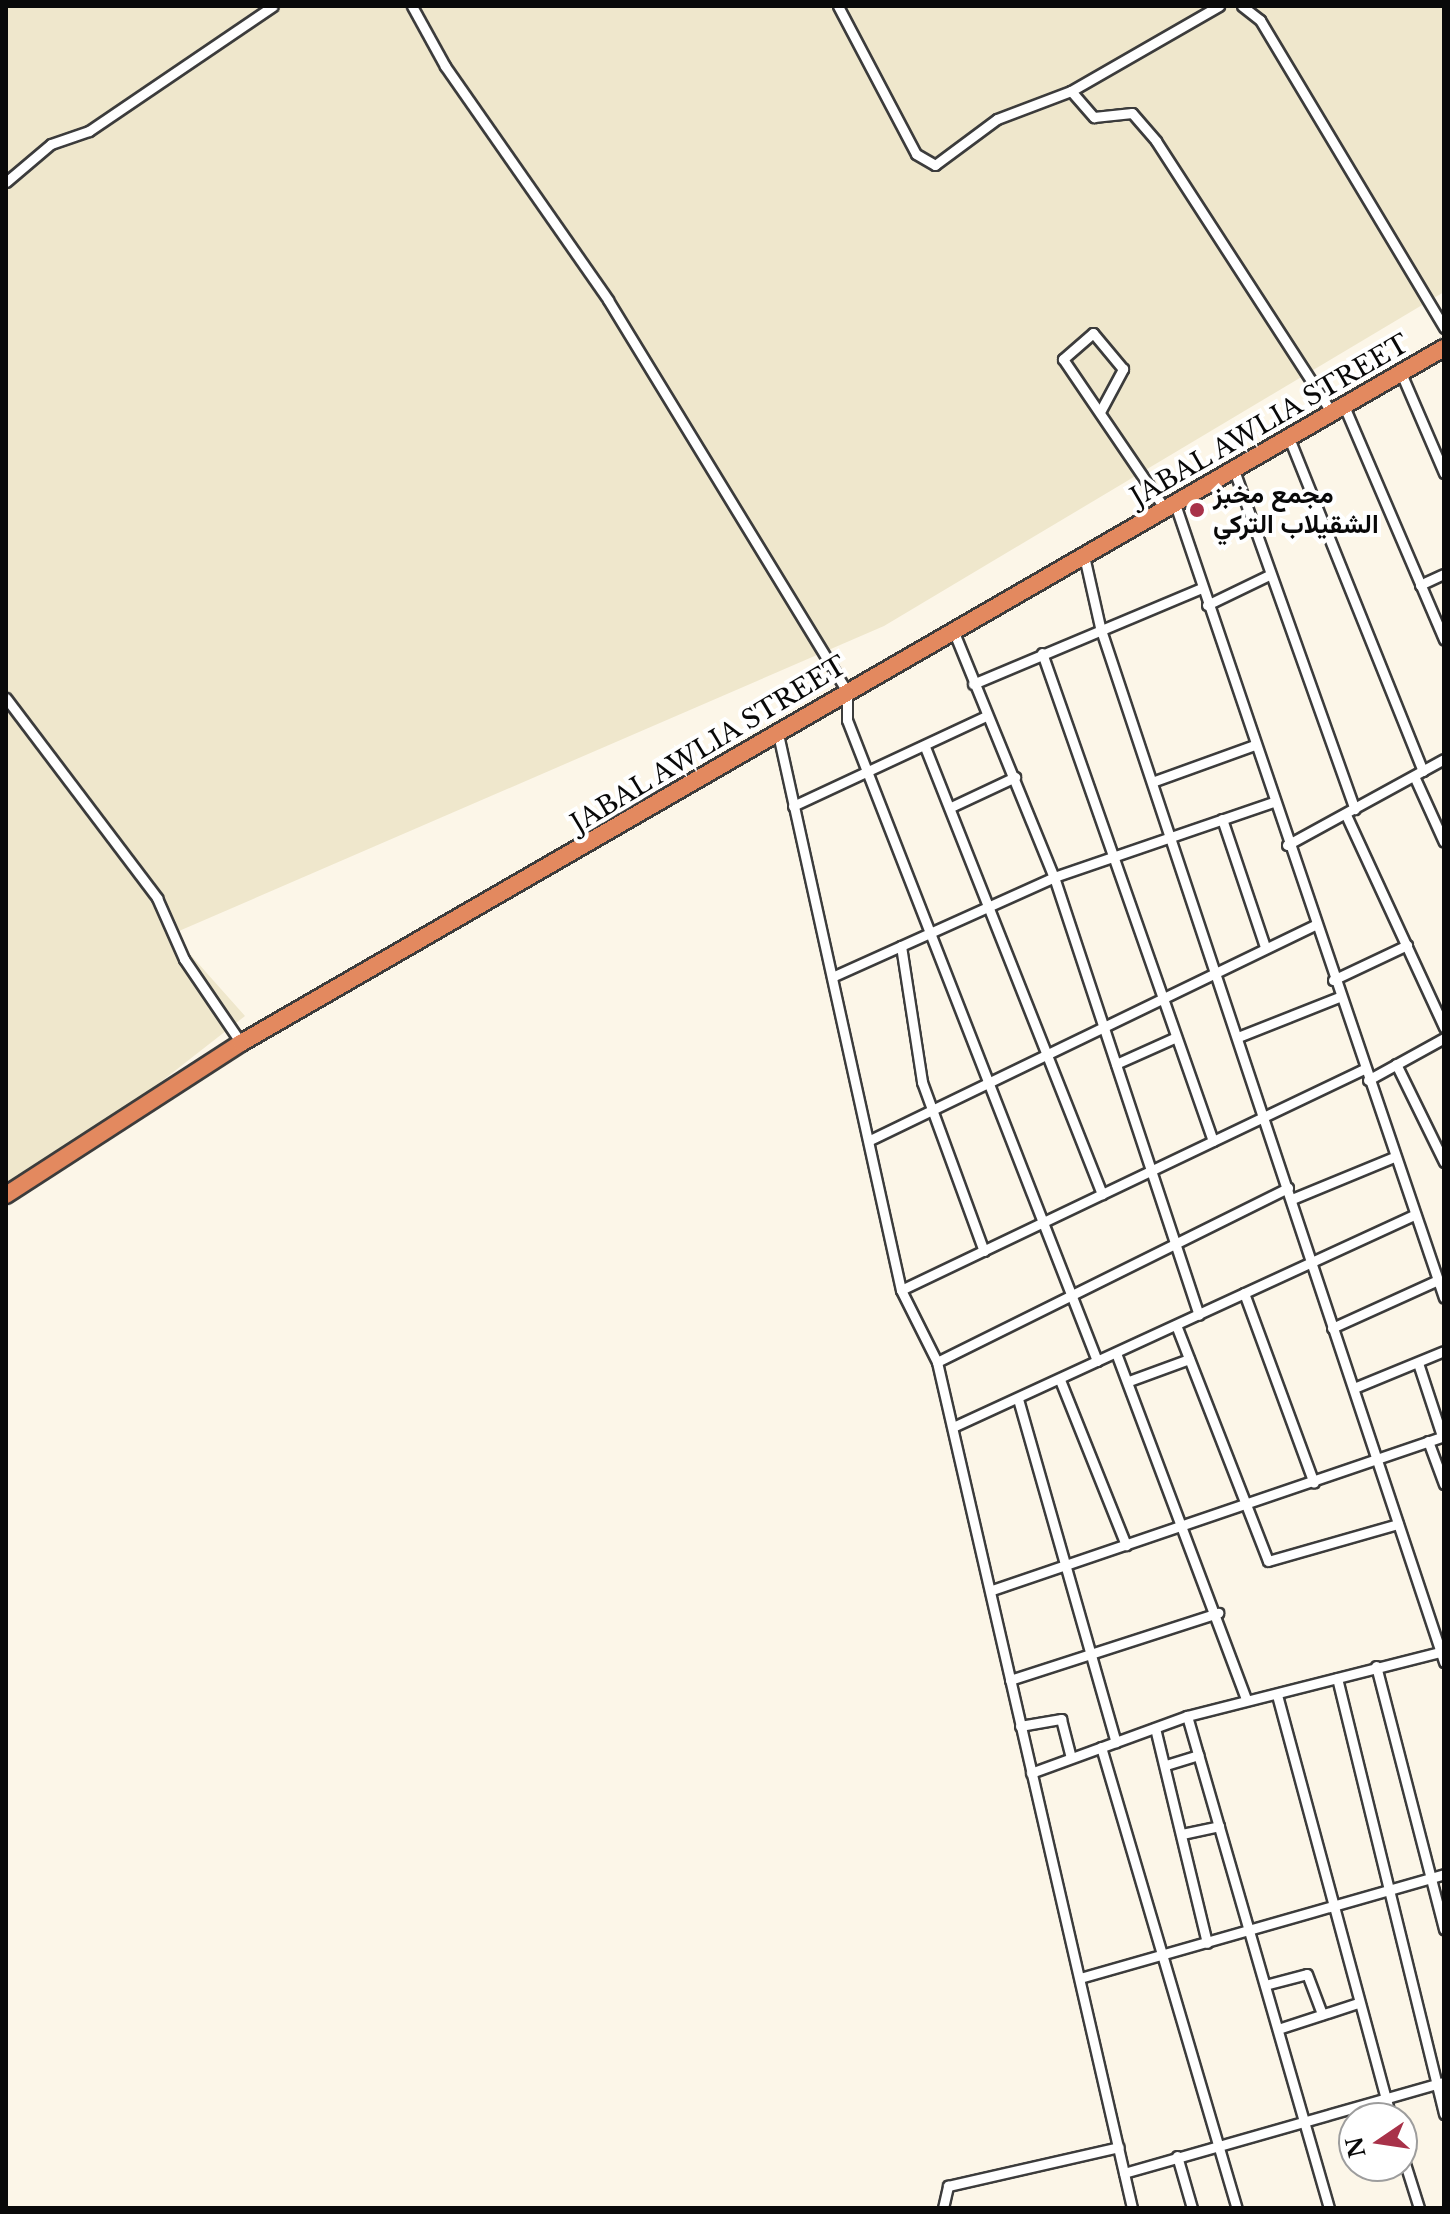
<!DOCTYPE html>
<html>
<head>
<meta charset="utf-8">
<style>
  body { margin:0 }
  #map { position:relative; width:1450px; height:2214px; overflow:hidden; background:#fcf6e8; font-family:"Libre Baskerville",Vazirmatn,serif }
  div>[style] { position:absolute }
  .farmland>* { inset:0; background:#efe7cc }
  .roads { filter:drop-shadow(2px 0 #3c3c3c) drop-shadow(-2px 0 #3c3c3c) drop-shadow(0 2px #3c3c3c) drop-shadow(0 -2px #3c3c3c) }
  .street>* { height:9px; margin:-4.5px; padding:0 4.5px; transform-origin:4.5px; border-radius:4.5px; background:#fff }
  .highway>* { height:16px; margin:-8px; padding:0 8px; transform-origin:8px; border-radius:8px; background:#e3895f }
  .dots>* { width:22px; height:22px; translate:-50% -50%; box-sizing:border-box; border:4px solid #fff; border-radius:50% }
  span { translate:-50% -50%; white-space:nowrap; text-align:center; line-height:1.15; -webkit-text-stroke:8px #fff; paint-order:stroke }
  .street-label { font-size:26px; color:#090909 }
  .poi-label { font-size:26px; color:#090909; font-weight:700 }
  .left { translate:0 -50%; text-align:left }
  .frame { position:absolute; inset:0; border:8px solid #090909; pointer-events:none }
  .north { position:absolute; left:1338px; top:2102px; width:80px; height:80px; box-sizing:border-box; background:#fff; border:2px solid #9d9d9d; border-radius:50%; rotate:257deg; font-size:22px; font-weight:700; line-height:32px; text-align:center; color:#090909 }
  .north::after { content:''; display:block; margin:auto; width:28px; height:36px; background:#a83249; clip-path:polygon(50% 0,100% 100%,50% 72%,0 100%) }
</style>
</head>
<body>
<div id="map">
  <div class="farmland">
    <i style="clip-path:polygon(6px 6px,1444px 6px,1444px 292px,884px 626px,172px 934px,245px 1016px,6px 1203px)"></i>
  </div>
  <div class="roads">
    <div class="street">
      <i style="left:412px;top:6px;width:68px;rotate:61.2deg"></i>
      <i style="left:445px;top:66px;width:285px;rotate:55.1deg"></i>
      <i style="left:608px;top:300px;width:458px;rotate:58.6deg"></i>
      <i style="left:847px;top:691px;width:29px;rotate:90deg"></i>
      <i style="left:847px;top:720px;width:688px;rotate:68.69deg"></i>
      <i style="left:838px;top:6px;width:167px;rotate:62.2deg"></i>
      <i style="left:916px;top:154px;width:22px;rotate:30deg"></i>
      <i style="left:935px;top:165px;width:77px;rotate:-36.6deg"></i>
      <i style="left:997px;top:119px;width:79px;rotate:-20.7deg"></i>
      <i style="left:1071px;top:91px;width:171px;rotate:-29.9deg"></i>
      <i style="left:1242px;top:6px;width:23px;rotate:38deg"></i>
      <i style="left:1260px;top:20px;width:359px;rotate:59.1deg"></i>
      <i style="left:1071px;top:91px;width:35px;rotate:49deg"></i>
      <i style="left:1094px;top:117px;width:38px;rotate:-6deg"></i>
      <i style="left:1132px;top:113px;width:37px;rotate:49deg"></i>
      <i style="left:1156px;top:141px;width:324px;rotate:57.1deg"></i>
      <i style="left:6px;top:182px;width:59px;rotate:-40.2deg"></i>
      <i style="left:51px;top:144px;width:40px;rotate:-18.9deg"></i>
      <i style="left:89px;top:131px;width:222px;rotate:-34.2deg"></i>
      <i style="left:1401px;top:373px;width:109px;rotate:66.7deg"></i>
      <i style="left:1344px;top:406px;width:254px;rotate:66.8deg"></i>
      <i style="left:1101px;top:410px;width:47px;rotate:-61.8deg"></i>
      <i style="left:1123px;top:369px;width:47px;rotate:-129.8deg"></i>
      <i style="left:1093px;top:333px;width:40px;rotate:139deg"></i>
      <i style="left:1063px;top:359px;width:181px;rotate:55.8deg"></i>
      <i style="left:1289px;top:438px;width:359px;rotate:68.1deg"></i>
      <i style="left:1234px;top:470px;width:360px;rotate:70.4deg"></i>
      <i style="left:1175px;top:504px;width:838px;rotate:71.28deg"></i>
      <i style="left:1084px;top:556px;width:73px;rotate:77.3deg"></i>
      <i style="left:1100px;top:627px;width:1091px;rotate:71.61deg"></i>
      <i style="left:1420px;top:585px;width:26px;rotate:-25deg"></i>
      <i style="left:1207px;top:605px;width:69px;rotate:-25.8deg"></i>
      <i style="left:953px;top:630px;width:267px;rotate:67.8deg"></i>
      <i style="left:1054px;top:877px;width:461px;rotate:71.7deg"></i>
      <i style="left:1042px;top:653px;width:517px;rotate:70.69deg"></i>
      <i style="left:973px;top:684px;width:247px;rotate:-22.8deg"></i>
      <i style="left:6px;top:698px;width:251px;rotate:52.9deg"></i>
      <i style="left:157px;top:898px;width:67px;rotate:66.1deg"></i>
      <i style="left:184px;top:959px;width:102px;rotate:55.8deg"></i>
      <i style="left:778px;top:734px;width:569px;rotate:77.53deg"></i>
      <i style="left:901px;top:1290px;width:80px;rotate:63.4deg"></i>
      <i style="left:937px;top:1362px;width:868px;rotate:77.02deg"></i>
      <i style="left:925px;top:747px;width:481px;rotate:68.4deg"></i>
      <i style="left:1414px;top:776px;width:72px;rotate:65.6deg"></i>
      <i style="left:1152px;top:782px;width:109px;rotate:-19.9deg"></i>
      <i style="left:793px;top:806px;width:213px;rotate:-25deg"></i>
      <i style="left:951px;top:807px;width:71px;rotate:-25.1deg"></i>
      <i style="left:1346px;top:815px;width:234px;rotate:65.2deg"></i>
      <i style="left:1222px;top:819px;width:135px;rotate:71.4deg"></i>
      <i style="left:1287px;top:845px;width:179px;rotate:-28.7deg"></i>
      <i style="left:901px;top:946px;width:138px;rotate:81.2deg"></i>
      <i style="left:922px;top:1082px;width:180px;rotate:69.9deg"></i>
      <i style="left:832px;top:977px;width:243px;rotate:-24.2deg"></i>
      <i style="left:1054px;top:877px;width:231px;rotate:-18.9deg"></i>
      <i style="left:1333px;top:980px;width:82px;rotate:-25.3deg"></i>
      <i style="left:1238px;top:1037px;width:109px;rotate:-21.6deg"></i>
      <i style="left:1116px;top:1064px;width:64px;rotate:-24.1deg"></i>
      <i style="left:1396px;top:1064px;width:109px;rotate:63.9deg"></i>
      <i style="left:1368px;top:1080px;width:87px;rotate:-28.9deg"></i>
      <i style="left:870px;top:1140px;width:494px;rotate:-25.8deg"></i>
      <i style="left:1292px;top:1199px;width:110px;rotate:-22.4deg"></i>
      <i style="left:901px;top:1290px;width:513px;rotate:-25.52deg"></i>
      <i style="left:1244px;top:1293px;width:202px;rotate:69.8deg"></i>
      <i style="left:1176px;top:1325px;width:253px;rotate:68.7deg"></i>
      <i style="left:1268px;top:1561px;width:135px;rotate:-15.9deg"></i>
      <i style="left:1332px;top:1328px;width:116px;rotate:-24.4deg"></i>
      <i style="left:1116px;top:1353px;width:370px;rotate:69.4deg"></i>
      <i style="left:937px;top:1362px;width:392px;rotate:-26.4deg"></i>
      <i style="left:1418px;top:1363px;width:77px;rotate:71.8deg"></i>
      <i style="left:1060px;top:1380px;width:178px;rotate:68.2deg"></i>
      <i style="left:1129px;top:1381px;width:64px;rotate:-20.1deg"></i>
      <i style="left:1354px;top:1388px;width:97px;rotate:-22.3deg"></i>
      <i style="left:1018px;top:1399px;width:357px;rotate:74.1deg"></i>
      <i style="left:953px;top:1427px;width:507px;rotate:-24.7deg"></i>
      <i style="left:1428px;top:1441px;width:46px;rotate:69.6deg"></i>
      <i style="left:992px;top:1590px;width:478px;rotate:-18.8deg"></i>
      <i style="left:1376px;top:1666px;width:272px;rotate:75.5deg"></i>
      <i style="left:1337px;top:1678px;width:449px;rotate:76.2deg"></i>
      <i style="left:1010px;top:1680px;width:219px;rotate:-17.9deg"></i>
      <i style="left:1277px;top:1695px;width:438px;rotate:74.9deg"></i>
      <i style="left:1187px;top:1716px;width:512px;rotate:73.9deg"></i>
      <i style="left:1020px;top:1726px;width:42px;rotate:-9.7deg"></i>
      <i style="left:1061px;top:1719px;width:40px;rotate:75.6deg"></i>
      <i style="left:1155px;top:1728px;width:221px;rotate:76.4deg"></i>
      <i style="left:1101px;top:1747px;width:481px;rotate:73.6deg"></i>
      <i style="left:1166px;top:1765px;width:34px;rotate:-17deg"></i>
      <i style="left:1031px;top:1773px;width:166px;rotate:-20.1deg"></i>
      <i style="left:1187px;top:1716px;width:265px;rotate:-14.2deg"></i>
      <i style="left:1182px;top:1834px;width:38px;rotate:-12deg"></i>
      <i style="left:1080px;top:1978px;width:379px;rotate:-15.9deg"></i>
      <i style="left:1265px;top:1985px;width:43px;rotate:-14.7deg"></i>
      <i style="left:1307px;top:1974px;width:43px;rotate:69.4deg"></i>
      <i style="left:1278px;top:2029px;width:84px;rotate:-18deg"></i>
      <i style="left:1402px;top:2154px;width:57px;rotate:72.5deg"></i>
      <i style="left:1177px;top:2156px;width:54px;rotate:73.9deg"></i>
      <i style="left:1124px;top:2173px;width:333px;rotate:-15.9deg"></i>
      <i style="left:943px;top:2208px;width:23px;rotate:-77deg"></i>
      <i style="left:948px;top:2186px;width:175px;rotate:-12.8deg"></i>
    </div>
    <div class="highway">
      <i style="left:6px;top:1195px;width:280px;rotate:-32.9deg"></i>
      <i style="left:241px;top:1043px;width:1389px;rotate:-30.02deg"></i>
    </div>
  </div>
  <div class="dots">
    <i style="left:1197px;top:510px;background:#a83249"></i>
  </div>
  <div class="street-label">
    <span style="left:1270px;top:421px;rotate:-30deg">JABAL AWLIA STREET</span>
    <span style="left:709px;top:745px;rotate:-31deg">JABAL AWLIA STREET</span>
  </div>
  <div class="poi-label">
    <span class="left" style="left:1213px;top:510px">مجمع مخبز<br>الشقيلاب التركي</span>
  </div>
  <div class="frame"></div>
  <div class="north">N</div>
</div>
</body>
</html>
